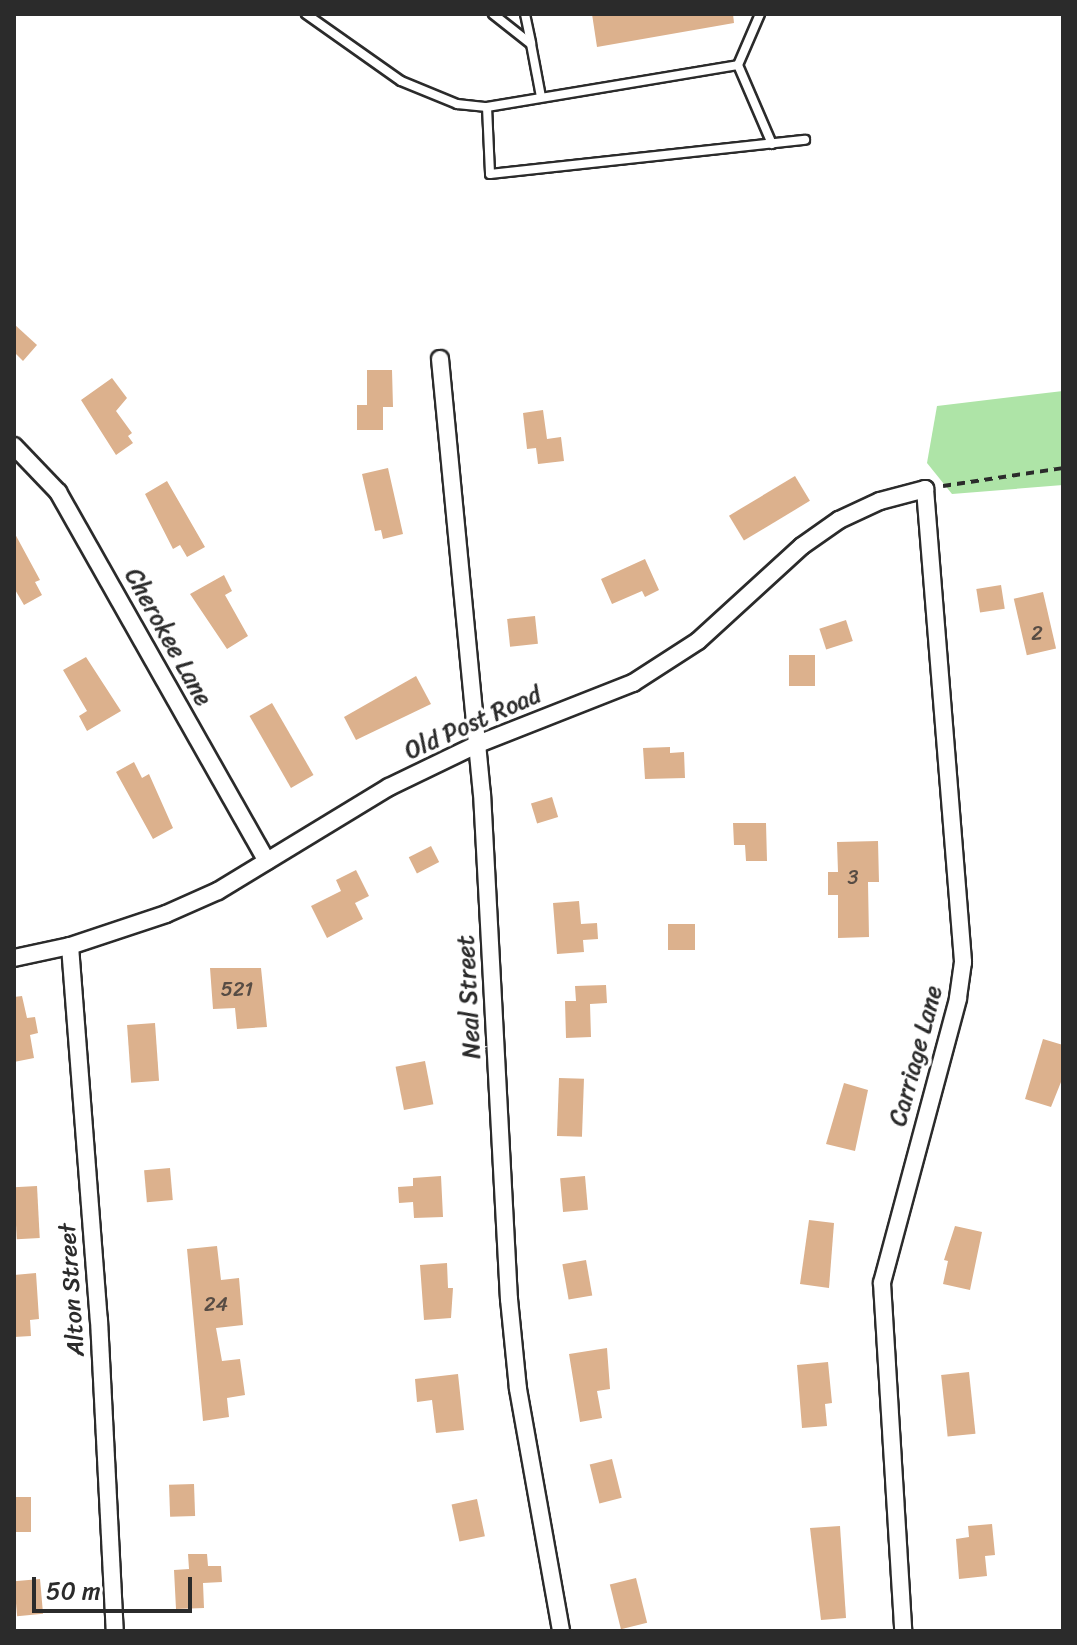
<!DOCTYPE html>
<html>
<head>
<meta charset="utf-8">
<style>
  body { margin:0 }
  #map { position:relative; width:1077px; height:1645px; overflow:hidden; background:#fff; font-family:Sriracha,sans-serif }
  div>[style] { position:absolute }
  .green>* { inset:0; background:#aee4a7 }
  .building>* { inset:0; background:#dcb18d; transform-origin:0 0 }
  .path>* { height:4px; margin-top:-2px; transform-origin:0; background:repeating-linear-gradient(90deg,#2b2b2b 0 8px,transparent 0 14px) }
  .roads { filter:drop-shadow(2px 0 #2b2b2b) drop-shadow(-2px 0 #2b2b2b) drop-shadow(0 2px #2b2b2b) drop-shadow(0 -2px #2b2b2b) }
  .service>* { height:8px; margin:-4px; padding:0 4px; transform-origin:4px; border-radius:4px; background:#fff }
  .minor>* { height:16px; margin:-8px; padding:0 8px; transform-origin:8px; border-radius:8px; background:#fff }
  span { translate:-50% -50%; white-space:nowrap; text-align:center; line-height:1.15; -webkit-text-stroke:7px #fff; paint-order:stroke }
  .number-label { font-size:20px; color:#574c44 }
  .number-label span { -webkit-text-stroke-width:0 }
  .street-label { font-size:24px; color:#2b2b2b }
  .frame { position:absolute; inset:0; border:16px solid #2b2b2b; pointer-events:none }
  .scale { position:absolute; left:32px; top:1577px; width:160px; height:36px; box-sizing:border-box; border:4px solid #2b2b2b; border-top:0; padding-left:10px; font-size:24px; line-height:28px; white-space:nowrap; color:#2b2b2b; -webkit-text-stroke:6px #fff; paint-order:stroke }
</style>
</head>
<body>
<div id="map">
  <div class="green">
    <i style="clip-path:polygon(1063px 391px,1063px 485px,952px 494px,927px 463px,937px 406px)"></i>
  </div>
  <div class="building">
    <i style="clip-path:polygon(592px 14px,733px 14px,734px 23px,597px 47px)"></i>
    <i style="clip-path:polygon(14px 324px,37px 345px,23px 361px,14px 352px)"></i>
    <i style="clip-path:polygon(367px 370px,392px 370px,393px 407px,383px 407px,383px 430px,357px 430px,357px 405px,367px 405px)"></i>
    <i style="clip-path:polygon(112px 378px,127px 398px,116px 411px,132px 433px,128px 436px,133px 443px,116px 455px,81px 400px)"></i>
    <i style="clip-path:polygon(543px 410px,547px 439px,561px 437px,564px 461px,538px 464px,536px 448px,527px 449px,523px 413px)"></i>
    <i style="clip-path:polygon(388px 468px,403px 534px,383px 539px,381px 530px,375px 531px,362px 474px)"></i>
    <i style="left:795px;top:476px;width:29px;height:77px;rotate:59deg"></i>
    <i style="clip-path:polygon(167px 481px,205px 547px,187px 557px,180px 545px,173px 549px,145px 494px)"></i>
    <i style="clip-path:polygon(14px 532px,40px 580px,35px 582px,42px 595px,24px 605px,14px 588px)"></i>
    <i style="clip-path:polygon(645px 559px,659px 590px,645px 597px,642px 591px,612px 604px,601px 579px)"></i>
    <i style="clip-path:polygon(224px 575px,232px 591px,225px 595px,248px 636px,227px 649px,190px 594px)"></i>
    <i style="left:1001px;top:585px;width:24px;height:25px;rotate:81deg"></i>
    <i style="left:1043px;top:592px;width:58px;height:30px;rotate:77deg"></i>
    <i style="left:535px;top:616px;width:28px;height:28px;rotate:84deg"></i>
    <i style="left:846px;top:620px;width:22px;height:28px;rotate:72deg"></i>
    <i style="left:789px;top:655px;width:26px;height:31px"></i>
    <i style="clip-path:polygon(86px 657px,121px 711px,87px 731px,79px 716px,87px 711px,63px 670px)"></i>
    <i style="clip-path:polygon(416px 676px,431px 704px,356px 740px,344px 717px)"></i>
    <i style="left:272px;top:703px;width:83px;height:26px;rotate:60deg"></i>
    <i style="clip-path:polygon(670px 747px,670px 753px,684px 752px,685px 778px,645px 779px,643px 748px)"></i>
    <i style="clip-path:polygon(134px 762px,142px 778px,149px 774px,173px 828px,153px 839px,116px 772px)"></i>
    <i style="left:552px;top:797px;width:21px;height:22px;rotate:73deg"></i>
    <i style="clip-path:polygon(733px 823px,766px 823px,767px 861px,746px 861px,745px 845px,734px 845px)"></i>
    <i style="clip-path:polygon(878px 841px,879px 882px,868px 882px,869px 937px,838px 938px,838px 895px,828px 895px,828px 872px,838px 872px,837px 842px)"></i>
    <i style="left:431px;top:846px;width:18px;height:25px;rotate:63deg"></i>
    <i style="clip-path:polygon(356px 870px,369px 896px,355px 903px,363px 919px,327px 938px,311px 906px,341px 891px,336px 880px)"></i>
    <i style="clip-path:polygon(579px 901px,581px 924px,597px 923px,598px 939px,583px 940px,584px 952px,557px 954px,553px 903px)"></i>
    <i style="left:668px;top:924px;width:27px;height:26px"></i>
    <i style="clip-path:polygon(210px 968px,261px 968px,267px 1027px,237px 1029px,235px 1008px,213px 1009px)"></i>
    <i style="clip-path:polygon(606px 985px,607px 1003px,590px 1004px,591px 1037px,566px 1038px,565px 1001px,576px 1001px,575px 986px)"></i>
    <i style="clip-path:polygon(22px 996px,27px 1018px,35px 1017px,38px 1033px,30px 1035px,34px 1058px,14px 1062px,14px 997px)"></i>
    <i style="left:155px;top:1023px;width:58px;height:28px;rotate:86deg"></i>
    <i style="clip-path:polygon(1043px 1039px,1063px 1045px,1063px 1077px,1051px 1107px,1025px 1099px)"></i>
    <i style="left:425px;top:1061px;width:44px;height:30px;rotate:79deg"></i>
    <i style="left:559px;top:1078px;width:25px;height:58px;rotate:2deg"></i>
    <i style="clip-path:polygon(844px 1083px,868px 1090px,855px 1151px,826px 1144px)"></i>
    <i style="left:170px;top:1168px;width:32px;height:26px;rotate:85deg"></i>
    <i style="clip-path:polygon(441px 1176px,443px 1217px,414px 1218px,413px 1202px,399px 1203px,398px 1187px,413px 1186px,413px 1178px)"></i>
    <i style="left:585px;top:1176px;width:34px;height:25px;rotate:85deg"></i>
    <i style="left:37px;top:1186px;width:52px;height:23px;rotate:87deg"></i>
    <i style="clip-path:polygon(809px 1220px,834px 1223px,829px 1288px,800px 1284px)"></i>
    <i style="clip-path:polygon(955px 1226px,982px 1232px,970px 1290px,943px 1284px,948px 1261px,944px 1260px)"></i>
    <i style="clip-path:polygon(217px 1246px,221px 1280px,239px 1278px,243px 1325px,216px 1328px,222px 1361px,240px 1359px,245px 1395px,227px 1398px,229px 1417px,203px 1421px,187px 1249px)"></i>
    <i style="left:586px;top:1260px;width:36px;height:24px;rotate:80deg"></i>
    <i style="clip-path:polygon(447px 1263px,448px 1288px,453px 1288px,451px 1318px,424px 1320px,420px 1265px)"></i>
    <i style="clip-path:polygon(36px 1273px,39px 1319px,30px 1320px,31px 1336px,14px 1337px,14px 1275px)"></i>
    <i style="clip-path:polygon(607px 1348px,610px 1389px,597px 1391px,602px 1418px,580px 1422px,569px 1354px)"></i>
    <i style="clip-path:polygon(828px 1362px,832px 1403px,825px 1404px,827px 1426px,802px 1428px,797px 1365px)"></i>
    <i style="left:969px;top:1372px;width:62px;height:28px;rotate:84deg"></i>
    <i style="clip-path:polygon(458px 1374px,464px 1430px,436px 1433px,432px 1400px,417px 1402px,415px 1379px)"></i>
    <i style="left:612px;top:1459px;width:40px;height:23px;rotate:76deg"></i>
    <i style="left:194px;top:1484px;width:32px;height:25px;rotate:88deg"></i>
    <i style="left:14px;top:1497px;width:17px;height:35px"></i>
    <i style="left:477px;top:1499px;width:38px;height:26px;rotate:78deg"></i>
    <i style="clip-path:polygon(992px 1524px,995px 1555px,985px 1556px,987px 1576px,959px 1579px,956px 1539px,969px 1537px,968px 1526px)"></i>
    <i style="clip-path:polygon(840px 1526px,846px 1618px,821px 1620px,810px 1528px)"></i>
    <i style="clip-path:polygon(188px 1554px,207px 1554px,208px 1566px,221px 1566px,222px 1582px,203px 1583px,204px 1608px,176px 1609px,174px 1570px,189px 1569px)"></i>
    <i style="left:636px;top:1578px;width:46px;height:27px;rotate:76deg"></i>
    <i style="left:40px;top:1579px;width:35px;height:26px;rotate:85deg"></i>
  </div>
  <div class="path">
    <i style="left:943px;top:486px;width:121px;rotate:-8.5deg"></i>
  </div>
  <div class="roads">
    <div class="service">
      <i style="left:306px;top:14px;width:116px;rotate:35.2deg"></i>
      <i style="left:401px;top:81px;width:61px;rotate:22.3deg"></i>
      <i style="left:457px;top:104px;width:30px;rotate:6deg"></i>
      <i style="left:487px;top:107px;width:254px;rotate:-9.5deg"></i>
      <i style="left:738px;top:65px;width:56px;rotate:-66.7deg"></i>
      <i style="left:493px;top:14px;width:48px;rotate:38.3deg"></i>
      <i style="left:531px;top:44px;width:54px;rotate:79.3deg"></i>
      <i style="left:525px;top:14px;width:30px;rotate:78deg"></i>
      <i style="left:738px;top:65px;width:86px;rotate:66.7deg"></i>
      <i style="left:487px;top:107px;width:67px;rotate:87.4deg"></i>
      <i style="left:490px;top:174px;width:317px;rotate:-6.2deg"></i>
    </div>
    <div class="minor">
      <i style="left:440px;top:359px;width:436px;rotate:84.5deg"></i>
      <i style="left:482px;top:793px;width:507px;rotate:86.95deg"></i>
      <i style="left:509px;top:1299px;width:90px;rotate:84.3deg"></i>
      <i style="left:518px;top:1389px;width:246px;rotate:79.9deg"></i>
      <i style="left:14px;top:446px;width:64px;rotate:46.3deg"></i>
      <i style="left:58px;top:492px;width:424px;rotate:60.5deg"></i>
      <i style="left:70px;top:946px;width:375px;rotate:85.6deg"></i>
      <i style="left:99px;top:1320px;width:311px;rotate:87.1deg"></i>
      <i style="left:14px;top:958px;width:57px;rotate:-12.1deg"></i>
      <i style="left:70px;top:946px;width:101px;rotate:-18.4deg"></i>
      <i style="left:166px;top:914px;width:57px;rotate:-23.9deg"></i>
      <i style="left:218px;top:891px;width:200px;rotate:-31.3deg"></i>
      <i style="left:389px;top:787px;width:99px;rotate:-25.8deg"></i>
      <i style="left:478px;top:744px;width:167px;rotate:-21.5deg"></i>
      <i style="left:633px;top:683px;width:77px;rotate:-32.9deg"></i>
      <i style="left:698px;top:641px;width:141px;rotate:-42.4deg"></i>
      <i style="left:802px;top:546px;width:45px;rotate:-35.1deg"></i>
      <i style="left:839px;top:520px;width:45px;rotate:-24.9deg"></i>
      <i style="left:880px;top:501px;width:47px;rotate:-14.9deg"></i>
      <i style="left:925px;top:489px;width:475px;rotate:85.4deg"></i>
      <i style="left:963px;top:962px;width:37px;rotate:98deg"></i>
      <i style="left:958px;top:999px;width:294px;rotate:105deg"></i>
      <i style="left:882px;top:1283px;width:349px;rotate:86.5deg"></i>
    </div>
  </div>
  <div class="number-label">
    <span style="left:1037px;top:633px">2</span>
    <span style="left:853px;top:877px">3</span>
    <span style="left:237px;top:989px">521</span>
    <span style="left:216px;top:1304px">24</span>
  </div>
  <div class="street-label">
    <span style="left:168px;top:637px;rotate:61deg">Cherokee Lane</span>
    <span style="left:473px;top:723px;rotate:-24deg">Old Post Road</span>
    <span style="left:469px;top:997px;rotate:-93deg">Neal Street</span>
    <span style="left:916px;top:1056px;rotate:-75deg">Carriage Lane</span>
    <span style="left:72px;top:1290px;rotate:-94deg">Alton Street</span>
  </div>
  <div class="frame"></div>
  <div class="scale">50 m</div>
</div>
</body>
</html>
